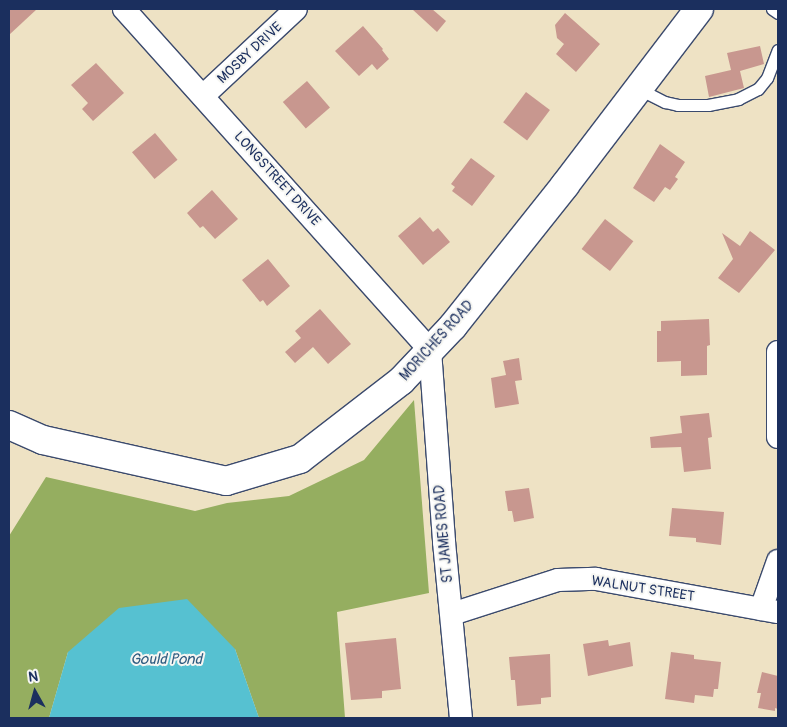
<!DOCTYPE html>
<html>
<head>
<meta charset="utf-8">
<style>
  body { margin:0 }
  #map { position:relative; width:787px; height:727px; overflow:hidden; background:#eee2c4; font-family:Pangolin,sans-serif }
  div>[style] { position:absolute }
  .forest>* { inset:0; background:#95ae60 }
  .water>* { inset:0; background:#56c1d1 }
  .building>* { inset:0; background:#c8978f; transform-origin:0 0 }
  .roads { filter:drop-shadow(1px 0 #3b4a6d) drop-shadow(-1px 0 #3b4a6d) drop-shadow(0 1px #3b4a6d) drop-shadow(0 -1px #3b4a6d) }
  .lane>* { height:11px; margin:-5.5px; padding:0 5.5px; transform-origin:5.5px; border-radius:5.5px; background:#fff }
  .street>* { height:22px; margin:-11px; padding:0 11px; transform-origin:11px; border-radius:11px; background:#fff }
  .secondary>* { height:28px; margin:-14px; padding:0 14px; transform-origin:14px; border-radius:14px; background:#fff }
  span { translate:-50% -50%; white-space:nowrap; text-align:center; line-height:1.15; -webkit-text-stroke:4px #f6f6f2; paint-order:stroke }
  .street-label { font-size:14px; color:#1b2f5e }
  .water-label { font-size:15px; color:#2d5b80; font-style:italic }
  .frame { position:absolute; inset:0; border:10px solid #1b2f5e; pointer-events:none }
  .north { position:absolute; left:10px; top:667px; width:50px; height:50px; -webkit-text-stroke:4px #f6f6f2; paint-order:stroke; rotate:353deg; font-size:14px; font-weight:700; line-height:20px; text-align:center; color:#1b2f5e }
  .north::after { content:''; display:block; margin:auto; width:18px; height:22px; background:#1b2f5e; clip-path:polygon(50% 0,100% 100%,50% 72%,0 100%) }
</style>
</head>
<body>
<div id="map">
  <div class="forest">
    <i style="clip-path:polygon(414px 400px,429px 593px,337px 612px,345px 718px,259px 718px,235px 649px,68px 652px,49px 718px,9px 718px,9px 536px,46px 477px,195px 511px,227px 503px,289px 496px,364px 460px)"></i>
  </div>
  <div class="water">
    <i style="clip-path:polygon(187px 599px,235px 649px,259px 718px,49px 718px,68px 652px,119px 608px)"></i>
  </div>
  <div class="building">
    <i style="clip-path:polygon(9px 9px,37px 9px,9px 35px)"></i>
    <i style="clip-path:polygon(412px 9px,432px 9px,446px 21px,437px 32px)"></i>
    <i style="clip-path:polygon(565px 13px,600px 44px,576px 72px,556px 54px,564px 44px,557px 38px,555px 25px)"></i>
    <i style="clip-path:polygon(363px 26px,383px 49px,382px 50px,389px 59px,377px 70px,372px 64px,359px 76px,335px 51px)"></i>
    <i style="clip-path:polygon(760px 46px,764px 64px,740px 71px,744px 88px,709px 97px,705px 76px,731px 70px,727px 53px)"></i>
    <i style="clip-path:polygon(96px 63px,124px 93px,93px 121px,82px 109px,88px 103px,71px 85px)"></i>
    <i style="left:307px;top:81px;width:35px;height:32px;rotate:49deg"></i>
    <i style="left:526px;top:92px;width:30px;height:38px;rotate:37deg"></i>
    <i style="left:155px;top:133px;width:35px;height:30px;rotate:50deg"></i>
    <i style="clip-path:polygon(660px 144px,685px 162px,675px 177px,678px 179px,670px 190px,665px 187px,654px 202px,633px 188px)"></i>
    <i style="clip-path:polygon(471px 158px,495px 176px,472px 206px,452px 191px,455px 187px,451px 184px)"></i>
    <i style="clip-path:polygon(212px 190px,238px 219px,215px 239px,203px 226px,200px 228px,187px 213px)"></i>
    <i style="clip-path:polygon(420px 217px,433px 232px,438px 228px,450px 242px,423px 265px,398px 236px)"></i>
    <i style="left:605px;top:219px;width:36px;height:38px;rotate:38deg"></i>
    <i style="clip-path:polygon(750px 231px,775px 250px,739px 293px,718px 278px,733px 259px,722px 233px,740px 246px)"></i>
    <i style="clip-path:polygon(268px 259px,290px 286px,267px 306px,263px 300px,260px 302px,242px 280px)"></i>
    <i style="clip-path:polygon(320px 309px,351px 344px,328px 364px,313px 347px,295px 363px,285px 352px,301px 338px,295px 331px)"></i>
    <i style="clip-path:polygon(709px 319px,710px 345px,707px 346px,707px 375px,681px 376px,681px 361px,657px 362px,657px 331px,661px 331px,661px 321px)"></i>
    <i style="clip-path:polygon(519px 358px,522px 380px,515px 381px,519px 404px,495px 408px,491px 378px,506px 375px,503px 361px)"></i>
    <i style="clip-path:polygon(709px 413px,712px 437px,708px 438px,711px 469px,684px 472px,681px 447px,651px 448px,650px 437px,682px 433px,680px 416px)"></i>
    <i style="clip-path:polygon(529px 488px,534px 518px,514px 522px,512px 511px,508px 511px,505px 491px)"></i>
    <i style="clip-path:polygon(672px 508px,724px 512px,721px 545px,696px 542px,696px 538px,669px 536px)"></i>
    <i style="clip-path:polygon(396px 638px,401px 689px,382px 691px,382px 698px,351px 700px,345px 643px)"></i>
    <i style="clip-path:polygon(608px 640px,609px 646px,630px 642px,633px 666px,588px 676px,583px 644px)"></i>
    <i style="clip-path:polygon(671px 652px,694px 655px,694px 659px,721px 662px,718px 689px,714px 689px,713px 697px,695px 695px,694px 703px,665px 699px)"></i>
    <i style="clip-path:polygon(550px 654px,551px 697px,541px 698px,541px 704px,517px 706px,515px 680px,511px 680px,509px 657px)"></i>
    <i style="clip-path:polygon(762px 672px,778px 676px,778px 709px,775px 708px,775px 711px,758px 708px,761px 693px,757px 693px)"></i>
  </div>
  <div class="roads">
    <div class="lane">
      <i style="left:772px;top:9px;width:7px;rotate:34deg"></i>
      <i style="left:639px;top:89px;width:29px;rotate:27deg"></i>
      <i style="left:665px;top:102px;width:13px;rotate:13deg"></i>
      <i style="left:678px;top:105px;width:30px"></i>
      <i style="left:708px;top:105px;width:31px;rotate:-11deg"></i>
      <i style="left:738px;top:99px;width:22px;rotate:-27deg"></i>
      <i style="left:758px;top:89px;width:14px;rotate:-51deg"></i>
      <i style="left:767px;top:78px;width:30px;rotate:-69deg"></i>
    </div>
    <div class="street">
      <i style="left:124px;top:9px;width:458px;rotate:48.1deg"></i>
      <i style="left:430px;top:350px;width:193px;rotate:85.8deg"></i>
      <i style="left:444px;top:542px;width:177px;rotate:84.5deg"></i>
      <i style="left:203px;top:96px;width:127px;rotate:-43.1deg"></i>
      <i style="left:778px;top:352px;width:85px;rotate:90deg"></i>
      <i style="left:761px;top:609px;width:51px;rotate:-70.5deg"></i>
      <i style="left:452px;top:614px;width:111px;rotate:-17.8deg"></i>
      <i style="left:558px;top:580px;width:38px;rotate:-2deg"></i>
      <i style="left:596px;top:579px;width:185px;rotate:10.3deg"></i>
    </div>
    <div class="secondary">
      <i style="left:9px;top:425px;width:37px;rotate:24deg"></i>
      <i style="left:43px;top:440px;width:188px;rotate:12.6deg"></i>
      <i style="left:226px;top:481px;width:77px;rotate:-16.6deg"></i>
      <i style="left:300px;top:459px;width:128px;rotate:-37.7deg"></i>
      <i style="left:401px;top:381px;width:76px;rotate:-46.6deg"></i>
      <i style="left:453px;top:326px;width:180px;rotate:-51.5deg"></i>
      <i style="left:565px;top:185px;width:221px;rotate:-52.7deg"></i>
    </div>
  </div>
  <div class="street-label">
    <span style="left:250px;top:53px;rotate:-43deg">MOSBY DRIVE</span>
    <span style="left:277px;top:179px;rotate:48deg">LONGSTREET DRIVE</span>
    <span style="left:437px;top:341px;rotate:-48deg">MORICHES ROAD</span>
    <span style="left:444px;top:534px;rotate:-95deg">ST JAMES ROAD</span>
    <span style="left:643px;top:589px;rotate:9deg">WALNUT STREET</span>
  </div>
  <div class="water-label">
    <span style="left:166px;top:660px">Gould Pond</span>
  </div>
  <div class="frame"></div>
  <div class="north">N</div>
</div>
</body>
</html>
